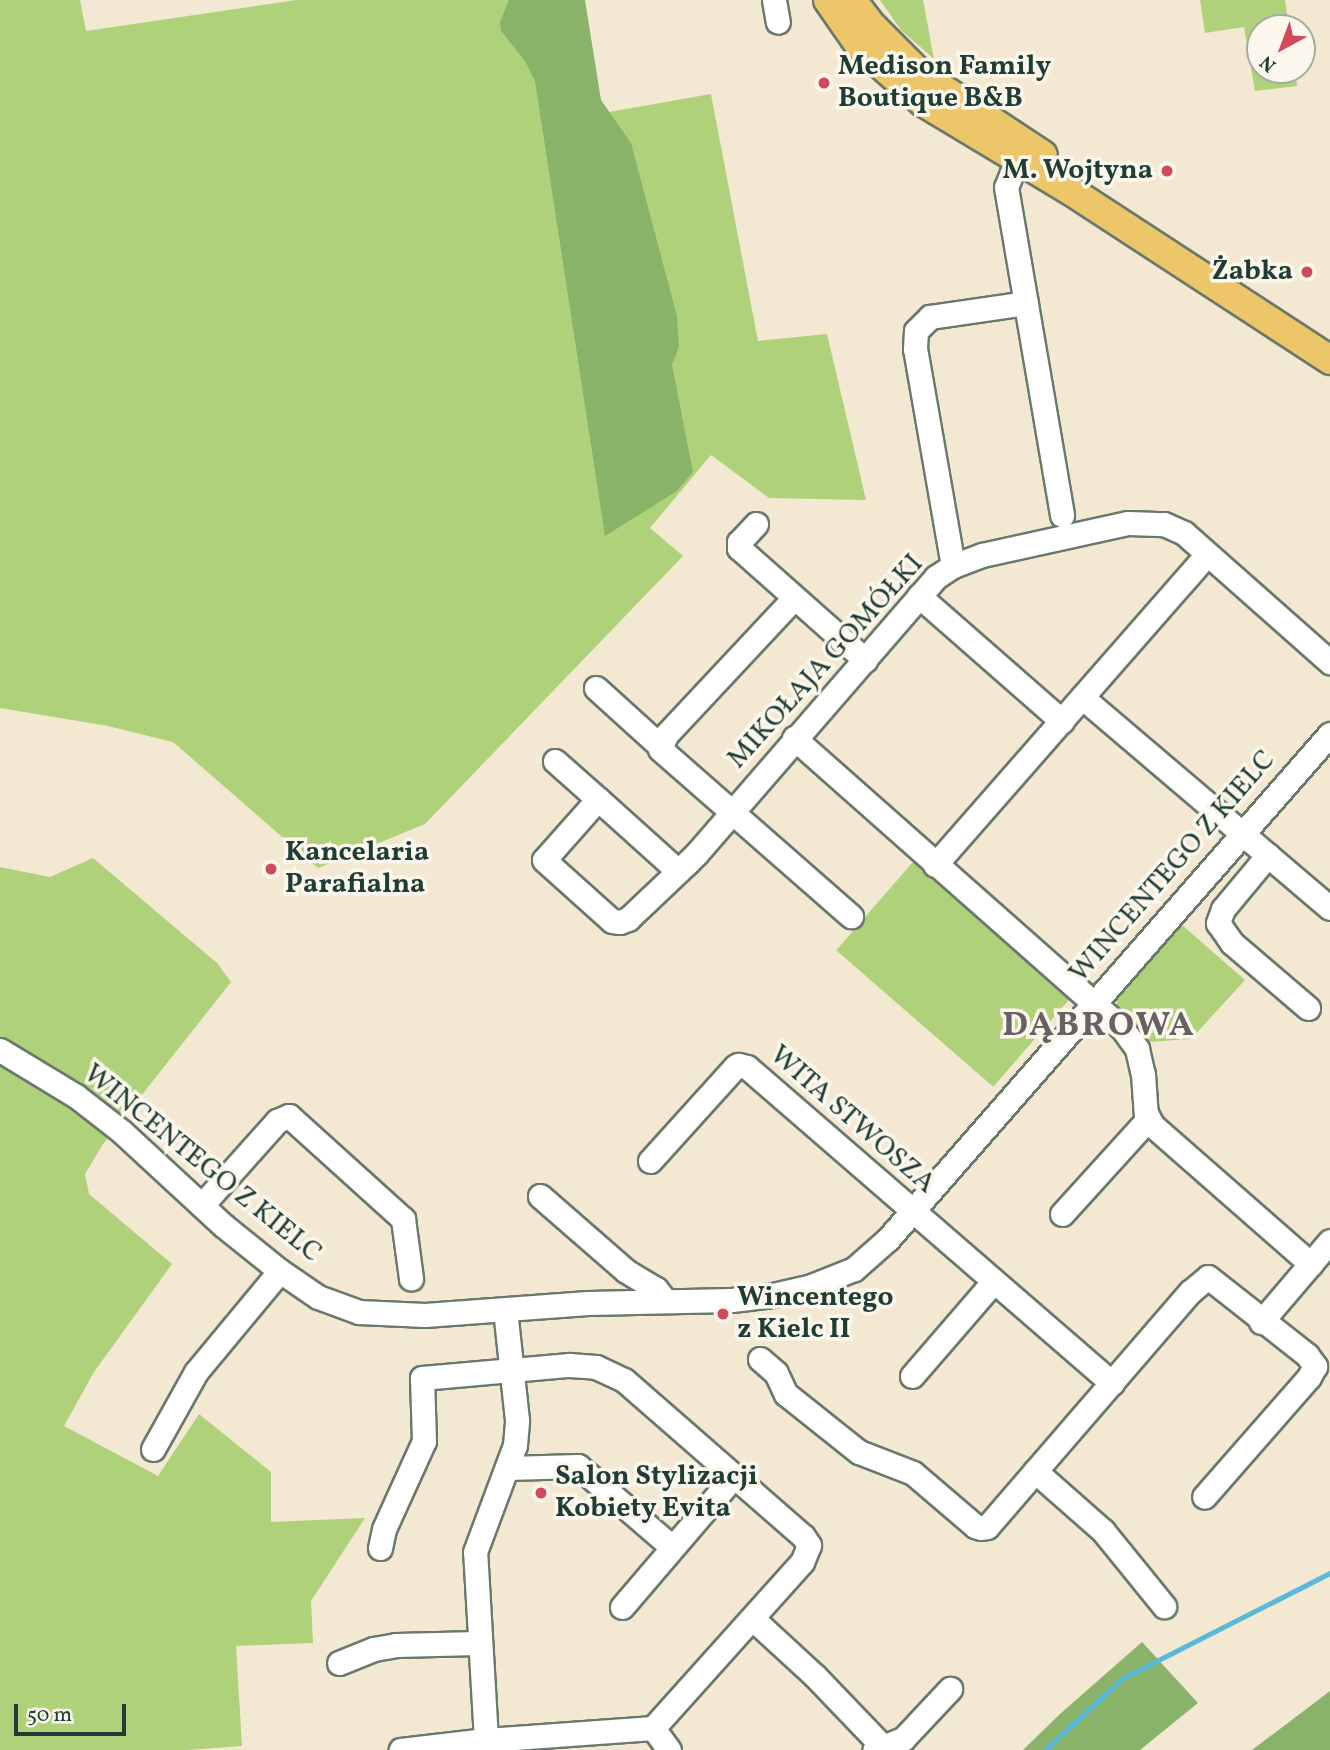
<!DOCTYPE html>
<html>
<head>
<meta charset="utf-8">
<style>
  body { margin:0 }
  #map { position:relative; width:1330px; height:1750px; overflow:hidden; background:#f3e8d1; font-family:Vollkorn,serif }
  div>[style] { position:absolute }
  .green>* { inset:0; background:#aed17a; transform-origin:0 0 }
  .forest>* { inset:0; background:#8ab36a }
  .stream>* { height:4.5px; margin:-2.25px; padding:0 2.25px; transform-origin:2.25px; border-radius:2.25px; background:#5ab9d8 }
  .roads { filter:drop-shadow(2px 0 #69796b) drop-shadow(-2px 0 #69796b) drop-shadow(0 2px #69796b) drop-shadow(0 -2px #69796b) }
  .minor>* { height:23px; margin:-11.5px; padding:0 11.5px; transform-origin:11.5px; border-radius:11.5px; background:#fff }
  .major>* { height:28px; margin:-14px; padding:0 14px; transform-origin:14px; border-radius:14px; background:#ecc669 }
  .dots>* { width:19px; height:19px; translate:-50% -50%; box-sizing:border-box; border:4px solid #fbf7ec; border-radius:50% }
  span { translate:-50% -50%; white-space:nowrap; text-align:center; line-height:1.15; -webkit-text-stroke:7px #fbf7ec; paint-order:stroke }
  .poi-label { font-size:28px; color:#1f3d34; font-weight:700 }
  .left { translate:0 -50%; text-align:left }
  .right { translate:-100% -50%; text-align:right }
  .street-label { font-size:28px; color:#1f3d34 }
  .district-label { font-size:35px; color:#696064; font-weight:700; letter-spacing:2px }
  .north { position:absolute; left:1246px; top:14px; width:70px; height:70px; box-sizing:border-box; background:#fbf7ec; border:2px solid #a3ada2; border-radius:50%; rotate:221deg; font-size:19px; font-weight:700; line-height:28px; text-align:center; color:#1f3d34 }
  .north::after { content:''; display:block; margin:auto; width:24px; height:32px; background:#d1495b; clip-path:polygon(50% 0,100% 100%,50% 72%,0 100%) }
  .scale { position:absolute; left:14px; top:1704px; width:112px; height:32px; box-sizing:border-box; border:4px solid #1f3d34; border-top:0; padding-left:9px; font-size:21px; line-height:24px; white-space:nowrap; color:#1f3d34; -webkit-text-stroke:5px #fbf7ec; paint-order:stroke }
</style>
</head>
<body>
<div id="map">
  <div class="green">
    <i style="clip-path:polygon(0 0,80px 0,86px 31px,297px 0,584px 0,598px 114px,711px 94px,758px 341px,827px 334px,866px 500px,769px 498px,711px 455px,650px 528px,683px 556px,425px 824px,318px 868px,173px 742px,108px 726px,0 708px)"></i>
    <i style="clip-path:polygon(880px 0,923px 0,934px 59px,901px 30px)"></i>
    <i style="clip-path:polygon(1200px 0,1285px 0,1289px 28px,1260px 28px,1260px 70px,1295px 70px,1297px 86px,1255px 91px,1244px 27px,1205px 33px)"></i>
    <i style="clip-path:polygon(93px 858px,217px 963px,231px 982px,103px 1144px,85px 1174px,89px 1194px,172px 1264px,94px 1372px,64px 1426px,158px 1476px,199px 1414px,271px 1472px,271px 1522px,365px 1518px,311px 1601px,313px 1643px,236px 1646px,242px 1746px,186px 1750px,0 1750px,0 867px,50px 877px)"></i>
    <i style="left:913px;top:862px;width:208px;height:117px;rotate:41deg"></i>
    <i style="clip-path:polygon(1182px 925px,1245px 980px,1191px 1039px,1147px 1042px,1118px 1010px,1116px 997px)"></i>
  </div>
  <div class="forest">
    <i style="clip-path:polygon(509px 0,585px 0,601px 100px,631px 143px,677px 316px,679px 347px,672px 365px,693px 472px,677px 491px,605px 536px,535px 81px,525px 61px,501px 31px,500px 22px)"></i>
    <i style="clip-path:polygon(1142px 1642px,1198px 1703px,1140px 1750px,1023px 1750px,1060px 1714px)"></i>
    <i style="clip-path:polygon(1330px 1691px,1330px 1750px,1252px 1750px)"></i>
  </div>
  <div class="stream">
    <i style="left:1045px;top:1750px;width:106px;rotate:-42.7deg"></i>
    <i style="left:1123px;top:1678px;width:232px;rotate:-26.9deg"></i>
  </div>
  <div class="roads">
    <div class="minor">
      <i style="left:774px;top:0;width:22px;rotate:80deg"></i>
      <i style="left:1017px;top:159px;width:30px;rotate:111deg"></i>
      <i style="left:1006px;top:187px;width:333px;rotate:80.3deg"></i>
      <i style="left:756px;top:524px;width:25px;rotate:133deg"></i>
      <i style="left:739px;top:542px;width:6px;rotate:90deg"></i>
      <i style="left:739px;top:548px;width:169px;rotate:41.6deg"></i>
      <i style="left:953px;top:566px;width:220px;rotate:-99.9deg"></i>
      <i style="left:915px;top:349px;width:18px;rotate:-87deg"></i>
      <i style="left:916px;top:331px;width:20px;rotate:-45deg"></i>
      <i style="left:930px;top:317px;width:97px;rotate:-8.3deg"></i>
      <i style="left:919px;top:596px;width:190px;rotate:41.2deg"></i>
      <i style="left:794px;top:598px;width:187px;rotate:133.1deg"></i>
      <i style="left:666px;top:735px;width:15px;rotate:113deg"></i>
      <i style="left:660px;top:749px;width:254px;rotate:41.2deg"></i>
      <i style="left:596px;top:688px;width:86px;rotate:42.2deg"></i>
      <i style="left:1083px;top:698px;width:324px;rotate:40.4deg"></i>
      <i style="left:794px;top:738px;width:438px;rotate:41.5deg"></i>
      <i style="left:1122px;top:1028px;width:26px;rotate:54deg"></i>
      <i style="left:1137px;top:1049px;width:26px;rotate:77deg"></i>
      <i style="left:1143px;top:1074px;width:39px;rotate:86deg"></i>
      <i style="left:1146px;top:1113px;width:13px;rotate:63deg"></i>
      <i style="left:1152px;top:1125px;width:211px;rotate:41.2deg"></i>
      <i style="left:555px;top:761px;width:57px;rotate:41.5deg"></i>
      <i style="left:1268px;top:855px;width:70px;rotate:129.8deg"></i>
      <i style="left:1223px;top:909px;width:15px;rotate:110deg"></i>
      <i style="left:1218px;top:923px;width:24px;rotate:55deg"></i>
      <i style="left:1232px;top:943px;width:100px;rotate:40.5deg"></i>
      <i style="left:935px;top:865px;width:413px;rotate:-48.8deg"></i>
      <i style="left:678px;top:871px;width:108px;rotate:-138deg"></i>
      <i style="left:598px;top:799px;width:81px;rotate:131.5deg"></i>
      <i style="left:544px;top:860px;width:91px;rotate:41.9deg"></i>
      <i style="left:612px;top:921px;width:8px;rotate:7deg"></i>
      <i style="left:620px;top:922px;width:9px;rotate:-21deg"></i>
      <i style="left:628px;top:919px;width:81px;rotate:-43.5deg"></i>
      <i style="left:687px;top:863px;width:14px;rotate:-45deg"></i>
      <i style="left:697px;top:853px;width:365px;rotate:-49.1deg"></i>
      <i style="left:936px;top:577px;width:20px;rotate:-33deg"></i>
      <i style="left:953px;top:566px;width:31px;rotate:-21deg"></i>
      <i style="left:982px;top:555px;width:149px;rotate:-12.4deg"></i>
      <i style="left:1128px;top:523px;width:36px;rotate:2deg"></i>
      <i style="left:1164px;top:524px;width:22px;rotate:24deg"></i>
      <i style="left:1184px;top:533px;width:195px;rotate:41.5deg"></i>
      <i style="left:0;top:1050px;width:89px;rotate:31.2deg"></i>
      <i style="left:76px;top:1096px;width:57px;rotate:37.9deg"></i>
      <i style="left:121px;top:1131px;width:140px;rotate:42.7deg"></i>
      <i style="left:224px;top:1226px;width:72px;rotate:38.8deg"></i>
      <i style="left:280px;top:1271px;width:46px;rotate:34.4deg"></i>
      <i style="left:318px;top:1297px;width:44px;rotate:20.1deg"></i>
      <i style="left:359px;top:1312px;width:66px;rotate:2.6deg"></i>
      <i style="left:425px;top:1315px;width:163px;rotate:-4.2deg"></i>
      <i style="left:588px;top:1303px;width:144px;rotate:-1.2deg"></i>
      <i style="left:732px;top:1300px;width:41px;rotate:-7deg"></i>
      <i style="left:773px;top:1295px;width:37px;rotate:-13deg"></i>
      <i style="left:809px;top:1287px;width:48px;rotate:-21.8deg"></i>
      <i style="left:854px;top:1269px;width:45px;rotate:-41.4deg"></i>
      <i style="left:888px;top:1239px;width:671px;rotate:-48.81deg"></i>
      <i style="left:650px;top:1161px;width:127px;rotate:-47.9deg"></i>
      <i style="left:735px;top:1067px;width:4px;rotate:-34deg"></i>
      <i style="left:738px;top:1065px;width:9px;rotate:13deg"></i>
      <i style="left:747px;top:1067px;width:483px;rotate:40.9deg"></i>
      <i style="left:540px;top:1196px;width:114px;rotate:41.1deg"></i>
      <i style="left:626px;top:1271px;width:35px;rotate:31deg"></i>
      <i style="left:656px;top:1289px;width:14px;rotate:51deg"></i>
      <i style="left:202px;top:1205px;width:113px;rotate:-48.2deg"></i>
      <i style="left:277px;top:1121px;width:13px;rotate:-23deg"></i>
      <i style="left:289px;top:1116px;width:154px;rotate:42.1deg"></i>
      <i style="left:403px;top:1219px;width:60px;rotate:82.3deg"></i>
      <i style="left:1062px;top:1214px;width:128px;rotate:-47.8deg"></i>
      <i style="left:1261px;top:1322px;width:106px;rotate:-49.6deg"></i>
      <i style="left:760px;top:1359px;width:21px;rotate:41deg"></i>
      <i style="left:776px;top:1373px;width:23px;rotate:65deg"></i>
      <i style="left:786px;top:1394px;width:93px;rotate:38.5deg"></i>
      <i style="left:859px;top:1452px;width:58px;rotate:21.3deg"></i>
      <i style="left:913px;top:1473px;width:82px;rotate:40.5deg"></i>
      <i style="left:975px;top:1526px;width:6px;rotate:18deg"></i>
      <i style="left:981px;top:1528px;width:6px;rotate:-9deg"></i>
      <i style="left:987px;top:1527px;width:311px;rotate:-49.2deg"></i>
      <i style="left:1190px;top:1292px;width:23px;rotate:-40deg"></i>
      <i style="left:1208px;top:1277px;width:126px;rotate:38.2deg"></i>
      <i style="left:1307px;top:1355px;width:14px;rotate:54deg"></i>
      <i style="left:1315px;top:1366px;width:13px;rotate:119deg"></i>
      <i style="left:1309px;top:1377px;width:159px;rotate:131.2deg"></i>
      <i style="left:912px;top:1376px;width:125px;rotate:-49.2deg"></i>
      <i style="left:153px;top:1449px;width:88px;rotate:-60.8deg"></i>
      <i style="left:196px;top:1372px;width:131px;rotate:-50.3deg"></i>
      <i style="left:508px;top:1468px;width:70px;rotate:-1.6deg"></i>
      <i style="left:578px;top:1466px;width:124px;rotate:40.8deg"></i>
      <i style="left:1035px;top:1471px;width:91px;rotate:41.4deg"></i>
      <i style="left:1103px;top:1531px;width:97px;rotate:50.9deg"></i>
      <i style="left:380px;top:1548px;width:19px;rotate:-78deg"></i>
      <i style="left:384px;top:1529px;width:97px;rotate:-65.6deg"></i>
      <i style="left:424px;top:1441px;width:63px;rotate:-91.8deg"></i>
      <i style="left:422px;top:1378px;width:148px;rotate:-5.1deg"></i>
      <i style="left:569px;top:1365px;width:27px;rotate:4deg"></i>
      <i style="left:596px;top:1367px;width:31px;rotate:25deg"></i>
      <i style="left:624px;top:1380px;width:237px;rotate:41.1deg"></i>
      <i style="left:803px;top:1536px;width:11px;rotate:56deg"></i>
      <i style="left:809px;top:1545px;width:18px;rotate:112deg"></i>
      <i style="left:802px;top:1562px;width:223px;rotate:131.9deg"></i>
      <i style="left:653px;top:1728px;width:167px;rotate:175.9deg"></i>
      <i style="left:486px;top:1740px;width:86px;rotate:173.3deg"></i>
      <i style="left:622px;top:1607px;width:172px;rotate:-49.5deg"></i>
      <i style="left:753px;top:1619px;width:84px;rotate:42.6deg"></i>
      <i style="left:815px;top:1676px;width:98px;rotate:46.2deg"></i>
      <i style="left:883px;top:1747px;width:9px;rotate:162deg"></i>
      <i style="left:339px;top:1663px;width:38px;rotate:-22deg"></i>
      <i style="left:374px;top:1649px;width:22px;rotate:-10deg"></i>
      <i style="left:396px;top:1645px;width:82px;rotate:-1.4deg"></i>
      <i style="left:653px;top:1728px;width:27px;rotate:54deg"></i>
      <i style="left:486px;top:1740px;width:188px;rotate:-93.3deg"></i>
      <i style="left:475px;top:1552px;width:114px;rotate:-69.5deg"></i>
      <i style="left:515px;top:1445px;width:25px;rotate:-85deg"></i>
      <i style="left:517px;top:1420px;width:111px;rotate:-96.2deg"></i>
      <i style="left:883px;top:1747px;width:22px;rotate:-22deg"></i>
      <i style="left:903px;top:1739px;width:69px;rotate:-46.8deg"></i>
    </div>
    <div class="major">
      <i style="left:828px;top:0;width:56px;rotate:55.2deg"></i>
      <i style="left:860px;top:46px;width:84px;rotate:41.6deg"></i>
      <i style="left:923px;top:102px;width:169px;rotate:31deg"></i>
      <i style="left:1068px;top:189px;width:313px;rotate:33.1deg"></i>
      <i style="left:852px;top:0;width:31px;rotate:53deg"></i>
      <i style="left:871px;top:25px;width:69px;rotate:45deg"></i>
      <i style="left:920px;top:74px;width:147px;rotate:33.4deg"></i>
    </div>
  </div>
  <div class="dots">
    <i style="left:824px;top:83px;background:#d1495b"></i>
    <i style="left:1167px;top:171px;background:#d1495b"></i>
    <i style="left:1307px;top:272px;background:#d1495b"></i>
    <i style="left:271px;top:869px;background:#d1495b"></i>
    <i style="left:723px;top:1314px;background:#d1495b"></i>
    <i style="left:541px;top:1493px;background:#d1495b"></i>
  </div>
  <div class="poi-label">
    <span class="left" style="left:838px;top:83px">Medison Family<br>Boutique B&amp;B</span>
    <span class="right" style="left:1153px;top:171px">M. Wojtyna</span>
    <span class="right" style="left:1293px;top:272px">Żabka</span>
    <span class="left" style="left:285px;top:869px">Kancelaria<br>Parafialna</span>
    <span class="left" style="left:737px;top:1314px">Wincentego<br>z Kielc II</span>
    <span class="left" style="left:555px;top:1493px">Salon Stylizacji<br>Kobiety Evita</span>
  </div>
  <div class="street-label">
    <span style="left:826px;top:662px;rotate:-48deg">MIKOŁAJA GOMÓŁKI</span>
    <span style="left:1173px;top:867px;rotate:-49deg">WINCENTEGO Z KIELC</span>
    <span style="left:852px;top:1120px;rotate:41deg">WITA STWOSZA</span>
    <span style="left:202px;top:1164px;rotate:39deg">WINCENTEGO Z KIELC</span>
  </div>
  <div class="district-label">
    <span style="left:1099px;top:1026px">DĄBROWA</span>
  </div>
  <div class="north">N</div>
  <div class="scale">50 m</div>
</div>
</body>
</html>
